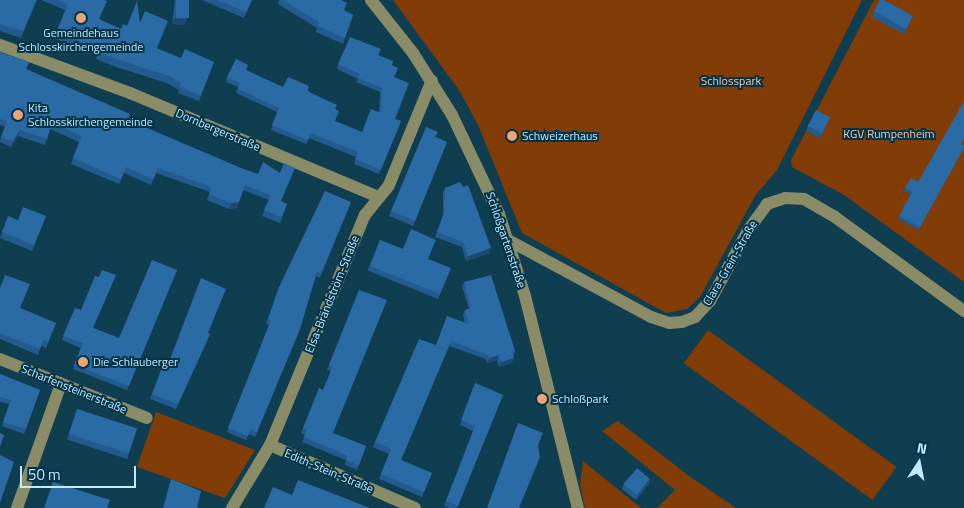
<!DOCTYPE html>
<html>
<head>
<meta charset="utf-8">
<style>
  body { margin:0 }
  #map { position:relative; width:964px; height:508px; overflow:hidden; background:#0f3e51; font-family:"Titillium Web",sans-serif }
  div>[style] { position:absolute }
  .green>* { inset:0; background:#823c06; transform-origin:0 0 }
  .minor>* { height:12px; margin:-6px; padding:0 6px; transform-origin:6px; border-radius:6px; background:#8a8c68 }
  .wall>* { inset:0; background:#245b8e; transform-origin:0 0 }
  .shaded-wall>* { inset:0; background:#1d4a74 }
  .building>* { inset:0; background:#2a6aa5; transform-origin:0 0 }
  .dots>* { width:14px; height:14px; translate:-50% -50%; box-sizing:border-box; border:2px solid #023346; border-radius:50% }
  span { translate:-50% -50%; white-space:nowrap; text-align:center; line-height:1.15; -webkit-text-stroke:4px #023346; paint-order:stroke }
  .poi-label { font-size:12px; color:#c2eafe }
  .left { translate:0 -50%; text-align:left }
  .park-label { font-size:12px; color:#f1c7b0 }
  .street-label { font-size:12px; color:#c2eafe }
  .north { position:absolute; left:894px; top:438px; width:50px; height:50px; -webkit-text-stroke:4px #023346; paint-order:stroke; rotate:11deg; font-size:14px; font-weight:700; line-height:20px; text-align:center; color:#c2eafe }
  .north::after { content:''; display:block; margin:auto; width:18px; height:22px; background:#c2eafe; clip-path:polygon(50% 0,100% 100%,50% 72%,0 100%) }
  .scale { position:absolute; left:20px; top:466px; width:116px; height:22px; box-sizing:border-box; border:2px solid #c2eafe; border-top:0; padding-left:6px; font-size:15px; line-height:18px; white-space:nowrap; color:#c2eafe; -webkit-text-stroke:4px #023346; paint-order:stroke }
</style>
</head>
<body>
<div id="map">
  <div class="green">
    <i style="clip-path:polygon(393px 0,862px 0,777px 170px,755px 196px,700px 297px,687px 309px,666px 313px,522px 233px,478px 125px,459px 90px)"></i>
    <i style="clip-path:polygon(874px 0,964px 0,964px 282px,844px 195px,792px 167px,791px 160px)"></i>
    <i style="left:708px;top:330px;width:233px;height:41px;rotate:36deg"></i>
    <i style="clip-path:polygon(156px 412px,255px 450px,225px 498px,137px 467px)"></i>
    <i style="clip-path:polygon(618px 421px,689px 476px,736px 508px,657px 508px,675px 490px,602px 431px)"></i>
    <i style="clip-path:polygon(583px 461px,641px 508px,585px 508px,580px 485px)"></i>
  </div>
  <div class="minor">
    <i style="left:371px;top:0;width:68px;rotate:51.6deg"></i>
    <i style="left:413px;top:53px;width:73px;rotate:57.8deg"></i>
    <i style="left:452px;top:115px;width:110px;rotate:64.6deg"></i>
    <i style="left:499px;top:214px;width:86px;rotate:72.4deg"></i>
    <i style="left:525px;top:296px;width:219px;rotate:76deg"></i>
    <i style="left:0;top:45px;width:139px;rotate:20.3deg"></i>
    <i style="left:130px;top:93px;width:270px;rotate:22.7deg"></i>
    <i style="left:508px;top:240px;width:162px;rotate:28.3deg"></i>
    <i style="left:651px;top:317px;width:19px;rotate:18deg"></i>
    <i style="left:669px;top:323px;width:13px;rotate:-4deg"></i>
    <i style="left:682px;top:322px;width:14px;rotate:-21deg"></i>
    <i style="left:695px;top:317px;width:22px;rotate:-47deg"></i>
    <i style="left:710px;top:301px;width:82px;rotate:-61.6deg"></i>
    <i style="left:749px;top:229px;width:31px;rotate:-54deg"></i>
    <i style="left:767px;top:204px;width:19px;rotate:-18deg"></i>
    <i style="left:785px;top:198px;width:19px;rotate:3deg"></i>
    <i style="left:804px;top:199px;width:36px;rotate:30deg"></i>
    <i style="left:835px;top:217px;width:160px;rotate:36.1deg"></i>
    <i style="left:0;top:359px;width:158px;rotate:21.9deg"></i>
    <i style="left:270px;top:445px;width:158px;rotate:23.5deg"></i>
    <i style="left:17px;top:508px;width:132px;rotate:-70.5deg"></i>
    <i style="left:232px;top:508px;width:74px;rotate:-58.9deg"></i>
    <i style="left:270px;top:445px;width:249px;rotate:-67.6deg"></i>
    <i style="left:365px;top:215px;width:38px;rotate:-51deg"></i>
    <i style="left:389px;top:185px;width:113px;rotate:-67.7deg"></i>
  </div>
  <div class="wall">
    <i style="clip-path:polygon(0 0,37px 0,21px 38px,0 31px)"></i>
    <i style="clip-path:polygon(41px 0,104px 0,99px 20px,121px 29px,127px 26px,140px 23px,168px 21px,157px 49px,181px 58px,214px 62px,199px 101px,178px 93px,179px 90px,167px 83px,116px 67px,96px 59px,97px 56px,54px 38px,65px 10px)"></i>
    <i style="clip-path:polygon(175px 0,189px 0,185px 25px,172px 24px)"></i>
    <i style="clip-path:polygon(202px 0,252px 0,244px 18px)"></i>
    <i style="clip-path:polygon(279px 0,341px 0,344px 11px,353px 15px,343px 44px,316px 32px,317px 28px,278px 4px)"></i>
    <i style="clip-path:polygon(874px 11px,911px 21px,904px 34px,872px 17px)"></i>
    <i style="clip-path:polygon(0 52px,26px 69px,128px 120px,241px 168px,281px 201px,287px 204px,280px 223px,262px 216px,269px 200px,243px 190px,237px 208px,229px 209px,207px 200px,210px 192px,156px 173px,151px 185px,124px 173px,119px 184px,71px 164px,79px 142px,50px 129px,45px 145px,18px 136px,11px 147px,0 142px,0 140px,5px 127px,0 125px)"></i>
    <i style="clip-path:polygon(379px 55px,392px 65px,394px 77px,395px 119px,401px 121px,379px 174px,354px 164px,356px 157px,309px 138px,306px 144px,271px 130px,277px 112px,236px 93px,238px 87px,226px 82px,227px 77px,246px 71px,283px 87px,309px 86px,308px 91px,336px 109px,335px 121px,362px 132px,379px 112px,380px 92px,356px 82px,358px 79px,337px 69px,338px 64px)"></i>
    <i style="clip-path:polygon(828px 122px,820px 138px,806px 131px,808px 126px)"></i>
    <i style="clip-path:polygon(436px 137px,447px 142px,413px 226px,389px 216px,391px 211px)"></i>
    <i style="clip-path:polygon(962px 144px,919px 230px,898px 219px,911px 194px,904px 191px,905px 188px,918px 182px)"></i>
    <i style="clip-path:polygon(445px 188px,490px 253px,466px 261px,462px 247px,435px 237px,443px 217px,443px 193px)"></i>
    <i style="clip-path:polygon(351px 202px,320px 278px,316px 276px,298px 334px,255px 437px,249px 434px,246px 440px,227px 432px,269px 325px,266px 324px,279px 287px)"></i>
    <i style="clip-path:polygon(46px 216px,32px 251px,0 238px,2px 232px,18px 220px)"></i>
    <i style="left:380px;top:240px;width:76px;height:33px;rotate:22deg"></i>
    <i style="clip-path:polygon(177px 270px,127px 390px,73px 369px,81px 348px,62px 340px,75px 308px,81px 310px,93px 328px,119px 338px)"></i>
    <i style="clip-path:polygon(464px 282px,515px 351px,513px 356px,512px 363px,499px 367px,497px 360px,487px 363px,486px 359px,449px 346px,401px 460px,432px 473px,422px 497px,379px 479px,389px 454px,373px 447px,375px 442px,436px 345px,465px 323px,463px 315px,465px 310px,469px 309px,462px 286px)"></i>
    <i style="clip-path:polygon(0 288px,20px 308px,56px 323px,46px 348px,41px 346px,38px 355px,0 339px)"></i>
    <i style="clip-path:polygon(359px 290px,333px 433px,366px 446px,357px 470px,345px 465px,346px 460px,302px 442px,305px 435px,301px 433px,303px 428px,323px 390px,331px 371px,327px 370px)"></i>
    <i style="clip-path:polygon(208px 333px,208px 339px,176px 409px,150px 399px,152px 394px,167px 367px)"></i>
    <i style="clip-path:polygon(0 374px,40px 390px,24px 434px,2px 426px,9px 404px,0 402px)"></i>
    <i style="clip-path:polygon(475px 383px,503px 395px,457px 508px,449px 508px,444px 506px,473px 431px,460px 425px)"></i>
    <i style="left:77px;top:409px;width:63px;height:32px;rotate:18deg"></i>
    <i style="clip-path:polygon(624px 484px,649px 484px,636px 500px,622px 489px)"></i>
  </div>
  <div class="shaded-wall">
    <i style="clip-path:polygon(174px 18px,187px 19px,185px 25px,172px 24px)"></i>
    <i style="clip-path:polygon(20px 130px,18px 136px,11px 147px,13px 141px)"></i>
    <i style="clip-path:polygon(243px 190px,237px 208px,229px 209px,231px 203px)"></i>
    <i style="clip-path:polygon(491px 248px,490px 253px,466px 261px,468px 256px)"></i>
    <i style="clip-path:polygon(499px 355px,497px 360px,487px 363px,489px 358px)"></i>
    <i style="clip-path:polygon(514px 358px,512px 363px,499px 367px,501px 362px)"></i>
    <i style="clip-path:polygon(650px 479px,649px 484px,636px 500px,638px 495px)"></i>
  </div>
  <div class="building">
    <i style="clip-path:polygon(0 0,36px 0,23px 31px,0 24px)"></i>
    <i style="clip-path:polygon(58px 0,104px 0,107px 1px,99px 19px,121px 29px,123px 24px,127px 26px,137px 1px,140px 23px,145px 11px,168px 21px,156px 48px,181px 58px,185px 49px,214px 62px,201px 95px,180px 87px,181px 83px,170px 76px,119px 60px,98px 52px,99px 49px,57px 32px,68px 4px)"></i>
    <i style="left:176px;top:0;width:13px;height:18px"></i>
    <i style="clip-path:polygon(218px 0,252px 0,246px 12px)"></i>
    <i style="clip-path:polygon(283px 0,341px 0,347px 3px,344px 10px,353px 15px,345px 38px,318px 26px,319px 22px)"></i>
    <i style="clip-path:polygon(880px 0,884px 0,913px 16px,906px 29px,874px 11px)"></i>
    <i style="clip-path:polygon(350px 37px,381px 49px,378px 55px,393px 61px,392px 65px,398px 68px,394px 77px,409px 83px,395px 119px,401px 121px,381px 170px,355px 159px,358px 152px,311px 133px,308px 140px,272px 125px,279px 108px,238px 89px,240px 83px,227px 77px,236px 59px,248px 65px,246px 70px,283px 87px,288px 77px,309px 86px,307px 91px,337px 105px,335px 109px,339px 111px,335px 121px,362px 132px,371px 109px,381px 113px,382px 88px,358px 78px,360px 74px,338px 64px)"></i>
    <i style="clip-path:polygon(0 52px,29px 62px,26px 69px,130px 114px,128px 120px,241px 168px,258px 174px,263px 162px,280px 173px,284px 163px,295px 168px,281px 201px,287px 204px,282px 217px,264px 210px,271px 195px,245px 185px,239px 202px,231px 203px,209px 194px,212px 187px,158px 168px,153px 179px,126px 167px,121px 179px,73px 158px,82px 136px,52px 123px,47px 139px,20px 130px,13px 141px,1px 137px,7px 121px,0 119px)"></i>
    <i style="clip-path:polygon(964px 101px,964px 139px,961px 144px,964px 145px,964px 148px,920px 227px,899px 216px,912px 192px,905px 188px,911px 178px,918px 182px)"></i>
    <i style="left:816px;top:110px;width:16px;height:18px;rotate:27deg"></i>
    <i style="clip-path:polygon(426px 127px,438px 132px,435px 137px,447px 142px,415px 221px,391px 211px)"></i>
    <i style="clip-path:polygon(460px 182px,463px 187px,468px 185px,491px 248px,468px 256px,463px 242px,437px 232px,444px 212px,445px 188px)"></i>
    <i style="clip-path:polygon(325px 191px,351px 202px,321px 273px,317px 271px,300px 329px,257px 432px,250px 429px,248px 436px,228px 428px,271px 320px,268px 319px,279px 287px)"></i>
    <i style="clip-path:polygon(23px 207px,46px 216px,34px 245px,2px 232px,8px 216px,18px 220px)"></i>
    <i style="clip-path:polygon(411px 229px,436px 240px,428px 259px,451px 268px,440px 294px,370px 266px,380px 240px,403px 249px)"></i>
    <i style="clip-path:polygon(152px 260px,177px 270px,129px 386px,74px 365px,83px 343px,63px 336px,75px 308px,81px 310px,95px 276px,99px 277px,102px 270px,116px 275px,93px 328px,119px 338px)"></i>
    <i style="clip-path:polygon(5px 275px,30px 284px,20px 308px,56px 323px,48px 342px,43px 340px,40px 349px,0 333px,0 288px)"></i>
    <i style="clip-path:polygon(491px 275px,515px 351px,512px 352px,514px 358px,501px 362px,499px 355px,489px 358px,488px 355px,451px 341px,401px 460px,432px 473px,424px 492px,381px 474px,391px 449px,375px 442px,419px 339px,436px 345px,447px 316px,469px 324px,465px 310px,471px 308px,464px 282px)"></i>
    <i style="clip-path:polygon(201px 278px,226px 289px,208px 333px,210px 334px,178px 404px,152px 394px,163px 365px,167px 367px)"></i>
    <i style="clip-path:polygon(359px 290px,387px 300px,333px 433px,366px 446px,359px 465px,346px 460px,348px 456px,304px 437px,307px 430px,303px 428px,319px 388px,323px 390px,333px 366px,329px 365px)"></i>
    <i style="clip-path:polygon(0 374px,40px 390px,26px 429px,3px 422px,11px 400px,0 397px)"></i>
    <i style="clip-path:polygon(475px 383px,503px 395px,458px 506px,446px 501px,475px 426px,461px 420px)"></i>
    <i style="left:77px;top:409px;width:63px;height:26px;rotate:18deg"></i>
    <i style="clip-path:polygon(518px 423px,543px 433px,538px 445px,540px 457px,519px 508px,487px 508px)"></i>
    <i style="clip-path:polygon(0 433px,4px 435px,0 447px)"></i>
    <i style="clip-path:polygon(0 455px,14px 462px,0 503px)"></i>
    <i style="left:637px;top:468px;width:17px;height:21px;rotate:40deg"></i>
    <i style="clip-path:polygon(171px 479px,201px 491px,197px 508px,163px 508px)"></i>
    <i style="clip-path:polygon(298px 480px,370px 508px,264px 508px,273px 487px,292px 495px)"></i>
    <i style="clip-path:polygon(53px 482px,110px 500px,107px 508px,44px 508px)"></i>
  </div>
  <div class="dots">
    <i style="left:81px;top:18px;background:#efa378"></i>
    <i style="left:18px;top:115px;background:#efa378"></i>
    <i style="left:512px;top:136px;background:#efa378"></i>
    <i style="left:83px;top:362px;background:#efa378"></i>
    <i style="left:542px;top:399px;background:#efa378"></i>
  </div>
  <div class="poi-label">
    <span style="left:81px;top:40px">Gemeindehaus<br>Schlosskirchengemeinde</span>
    <span class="left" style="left:28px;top:115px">Kita<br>Schlosskirchengemeinde</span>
    <span class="left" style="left:522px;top:136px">Schweizerhaus</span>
    <span class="left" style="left:93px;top:362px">Die Schlauberger</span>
    <span class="left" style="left:552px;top:399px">Schloßpark</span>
  </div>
  <div class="park-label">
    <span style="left:731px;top:81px">Schlosspark</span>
    <span style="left:889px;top:134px">KGV Rumpenheim</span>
  </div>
  <div class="street-label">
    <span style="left:218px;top:130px;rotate:23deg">Dornbergerstraße</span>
    <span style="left:506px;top:240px;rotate:71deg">Schloßgartenstraße</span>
    <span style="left:730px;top:263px;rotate:-60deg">Clara-Grein-Straße</span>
    <span style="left:332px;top:294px;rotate:-68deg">Elsa-Brändström-Straße</span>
    <span style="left:74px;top:389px;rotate:22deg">Scharfensteinerstraße</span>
    <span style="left:329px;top:471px;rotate:23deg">Edith-Stein-Straße</span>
  </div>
  <div class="north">N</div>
  <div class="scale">50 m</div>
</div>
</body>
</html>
